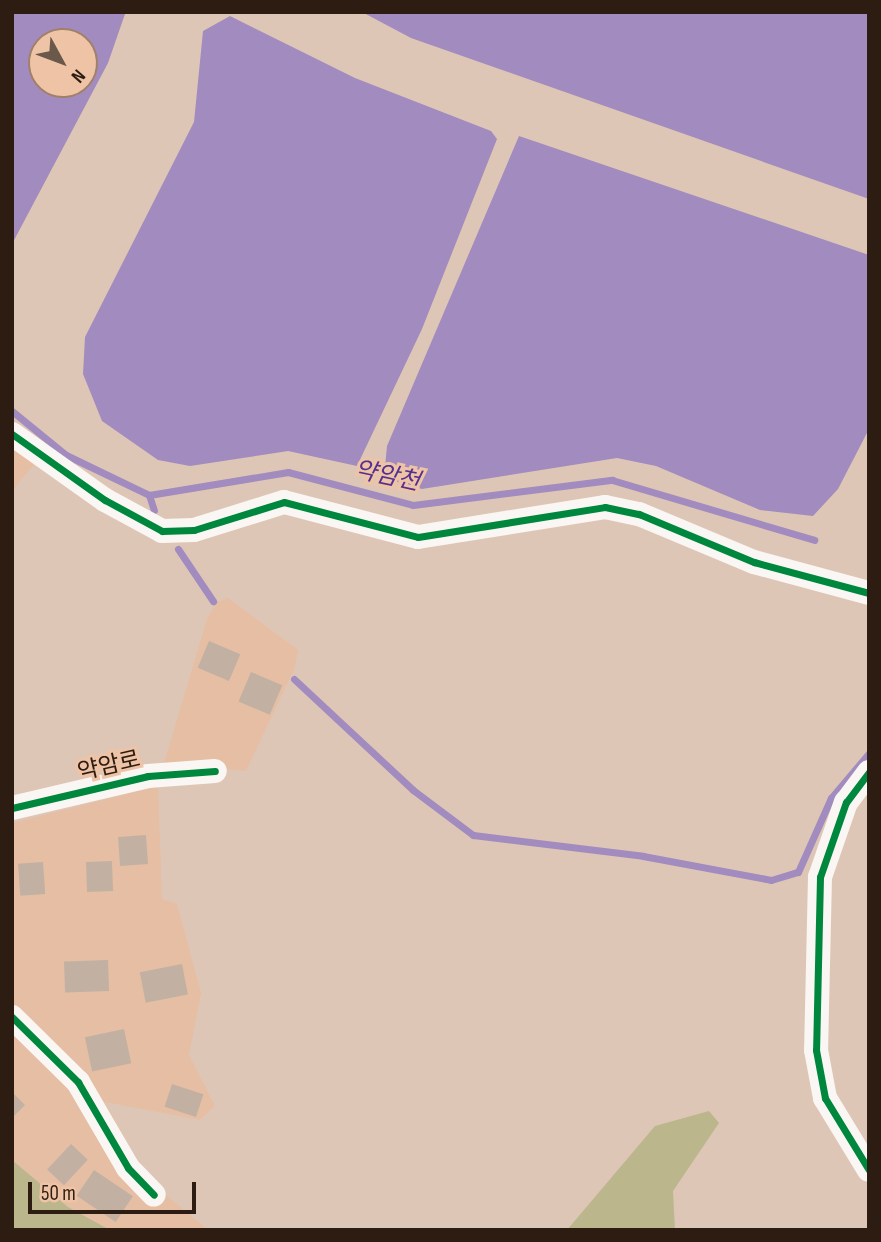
<!DOCTYPE html>
<html>
<head>
<meta charset="utf-8">
<style>
  body { margin:0 }
  #map { position:relative; width:881px; height:1242px; overflow:hidden; background:#dec6b6; font-family:"Sofia Sans Condensed","Noto Sans KR",sans-serif }
  div>[style] { position:absolute }
  .built>* { inset:0; background:#e5bea4 }
  .green>* { inset:0; background:#bbb68c }
  .water>* { inset:0; background:#a28bbe }
  .stream>* { height:7px; margin:-3.5px; padding:0 3.5px; transform-origin:3.5px; border-radius:3.5px; background:#a28bbe }
  .building>* { inset:0; background:#c2b1a3; transform-origin:0 0 }
  .minor>* { height:24px; margin:-12px; padding:0 12px; transform-origin:12px; border-radius:12px; background:#faf6f4 }
  .cycleway>* { height:7px; margin:-3.5px; padding:0 3.5px; transform-origin:3.5px; border-radius:3.5px; background:#00873e }
  span { translate:-50% -50%; white-space:nowrap; text-align:center; line-height:1.15; -webkit-text-stroke:6px #efc3a5; paint-order:stroke }
  .street-label { font-size:23px; color:#2c1c11 }
  .water-label { font-size:24px; color:#533190; font-style:italic }
  .frame { position:absolute; inset:0; border:14px solid #2c1c11; pointer-events:none }
  .north { position:absolute; left:28px; top:28px; width:70px; height:70px; box-sizing:border-box; background:#efc3a5; border:2px solid #a1806a; border-radius:50%; rotate:131deg; font-size:19px; font-weight:700; line-height:28px; text-align:center; color:#2c1c11 }
  .north::after { content:''; display:block; margin:auto; width:24px; height:32px; background:#6a584b; clip-path:polygon(50% 0,100% 100%,50% 72%,0 100%) }
  .scale { position:absolute; left:28px; top:1182px; width:168px; height:32px; box-sizing:border-box; border:4px solid #2c1c11; border-top:0; padding-left:9px; font-size:21px; line-height:24px; white-space:nowrap; color:#2c1c11; -webkit-text-stroke:5px #efc3a5; paint-order:stroke }
</style>
</head>
<body>
<div id="map">
  <div class="built">
    <i style="clip-path:polygon(12px 444px,36px 462px,12px 491px)"></i>
    <i style="clip-path:polygon(228px 598px,298px 650px,295px 667px,246px 771px,164px 763px,207px 619px,217px 602px)"></i>
    <i style="clip-path:polygon(158px 786px,162px 899px,177px 904px,201px 993px,189px 1055px,215px 1106px,200px 1120px,105px 1102px,148px 1180px,208px 1230px,110px 1230px,68px 1207px,12px 1160px,12px 823px)"></i>
  </div>
  <div class="green">
    <i style="clip-path:polygon(709px 1111px,719px 1123px,673px 1191px,675px 1230px,567px 1230px,655px 1126px)"></i>
    <i style="clip-path:polygon(12px 1160px,68px 1207px,110px 1230px,12px 1230px)"></i>
  </div>
  <div class="water">
    <i style="clip-path:polygon(evenodd,12px 12px,125px 14px,108px 63px,12px 244px,12px 12px,42px 42px,84px 42px,84px 84px,42px 84px,42px 42px)"></i>
    <i style="clip-path:polygon(362px 12px,869px 12px,869px 199px,411px 38px)"></i>
    <i style="clip-path:polygon(230px 16px,355px 78px,491px 131px,497px 139px,422px 329px,357px 466px,288px 451px,190px 466px,158px 460px,102px 421px,83px 374px,85px 337px,194px 122px,203px 31px)"></i>
    <i style="clip-path:polygon(519px 136px,869px 255px,869px 429px,838px 489px,813px 516px,760px 510px,656px 466px,617px 458px,422px 489px,384px 478px,387px 446px)"></i>
  </div>
  <div class="stream">
    <i style="left:12px;top:411px;width:70px;rotate:39.2deg"></i>
    <i style="left:66px;top:455px;width:92px;rotate:25.7deg"></i>
    <i style="left:149px;top:495px;width:141px;rotate:-9.4deg"></i>
    <i style="left:288px;top:472px;width:129px;rotate:14.8deg"></i>
    <i style="left:413px;top:505px;width:201px;rotate:-7.2deg"></i>
    <i style="left:612px;top:480px;width:211px;rotate:16.5deg"></i>
    <i style="left:149px;top:495px;width:16px;rotate:72deg"></i>
    <i style="left:178px;top:549px;width:63px;rotate:56.1deg"></i>
    <i style="left:294px;top:679px;width:163px;rotate:43deg"></i>
    <i style="left:413px;top:790px;width:75px;rotate:36.9deg"></i>
    <i style="left:473px;top:835px;width:171px;rotate:7deg"></i>
    <i style="left:643px;top:856px;width:130px;rotate:10.6deg"></i>
    <i style="left:771px;top:880px;width:28px;rotate:-17deg"></i>
    <i style="left:798px;top:872px;width:81px;rotate:-66deg"></i>
    <i style="left:831px;top:798px;width:59px;rotate:-49.8deg"></i>
  </div>
  <div class="building">
    <i style="left:209px;top:641px;width:34px;height:29px;rotate:23deg"></i>
    <i style="left:251px;top:672px;width:34px;height:32px;rotate:23deg"></i>
    <i style="left:146px;top:835px;width:29px;height:28px;rotate:86deg"></i>
    <i style="left:112px;top:861px;width:30px;height:26px;rotate:88deg"></i>
    <i style="left:43px;top:862px;width:32px;height:25px;rotate:86deg"></i>
    <i style="left:108px;top:960px;width:31px;height:44px;rotate:88deg"></i>
    <i style="left:182px;top:964px;width:31px;height:43px;rotate:79deg"></i>
    <i style="left:124px;top:1029px;width:35px;height:40px;rotate:78deg"></i>
    <i style="left:172px;top:1084px;width:33px;height:24px;rotate:18deg"></i>
    <i style="clip-path:polygon(12px 1092px,25px 1105px,12px 1118px)"></i>
    <i style="left:71px;top:1144px;width:23px;height:35px;rotate:43deg"></i>
    <i style="left:94px;top:1170px;width:47px;height:31px;rotate:34deg"></i>
  </div>
  <div class="minor">
    <i style="left:12px;top:434px;width:114px;rotate:35.4deg"></i>
    <i style="left:105px;top:500px;width:65px;rotate:28.5deg"></i>
    <i style="left:162px;top:531px;width:32px;rotate:-2deg"></i>
    <i style="left:194px;top:530px;width:94px;rotate:-17.3deg"></i>
    <i style="left:284px;top:502px;width:138px;rotate:14.6deg"></i>
    <i style="left:418px;top:537px;width:189px;rotate:-9.1deg"></i>
    <i style="left:605px;top:507px;width:35px;rotate:12deg"></i>
    <i style="left:639px;top:514px;width:125px;rotate:22.7deg"></i>
    <i style="left:754px;top:562px;width:119px;rotate:15.1deg"></i>
    <i style="left:869px;top:772px;width:38px;rotate:127deg"></i>
    <i style="left:846px;top:802px;width:79px;rotate:109.1deg"></i>
    <i style="left:820px;top:877px;width:173px;rotate:91.3deg"></i>
    <i style="left:816px;top:1050px;width:49px;rotate:79.4deg"></i>
    <i style="left:825px;top:1098px;width:84px;rotate:58.6deg"></i>
    <i style="left:12px;top:808px;width:140px;rotate:-13.2deg"></i>
    <i style="left:148px;top:776px;width:67px;rotate:-4.3deg"></i>
    <i style="left:12px;top:1017px;width:93px;rotate:44.6deg"></i>
    <i style="left:78px;top:1082px;width:99px;rotate:59.8deg"></i>
    <i style="left:128px;top:1168px;width:37px;rotate:46deg"></i>
  </div>
  <div class="cycleway">
    <i style="left:12px;top:434px;width:114px;rotate:35.4deg"></i>
    <i style="left:105px;top:500px;width:65px;rotate:28.5deg"></i>
    <i style="left:162px;top:531px;width:32px;rotate:-2deg"></i>
    <i style="left:194px;top:530px;width:94px;rotate:-17.3deg"></i>
    <i style="left:284px;top:502px;width:138px;rotate:14.6deg"></i>
    <i style="left:418px;top:537px;width:189px;rotate:-9.1deg"></i>
    <i style="left:605px;top:507px;width:35px;rotate:12deg"></i>
    <i style="left:639px;top:514px;width:125px;rotate:22.7deg"></i>
    <i style="left:754px;top:562px;width:119px;rotate:15.1deg"></i>
    <i style="left:869px;top:772px;width:38px;rotate:127deg"></i>
    <i style="left:846px;top:802px;width:79px;rotate:109.1deg"></i>
    <i style="left:820px;top:877px;width:173px;rotate:91.3deg"></i>
    <i style="left:816px;top:1050px;width:49px;rotate:79.4deg"></i>
    <i style="left:825px;top:1098px;width:84px;rotate:58.6deg"></i>
    <i style="left:12px;top:808px;width:140px;rotate:-13.2deg"></i>
    <i style="left:148px;top:776px;width:67px;rotate:-4.3deg"></i>
    <i style="left:12px;top:1017px;width:93px;rotate:44.6deg"></i>
    <i style="left:78px;top:1082px;width:99px;rotate:59.8deg"></i>
    <i style="left:128px;top:1168px;width:37px;rotate:46deg"></i>
  </div>
  <div class="street-label">
    <span style="left:109px;top:766px;rotate:-13deg">약암로</span>
  </div>
  <div class="water-label">
    <span style="left:387px;top:476px;rotate:12deg">약암천</span>
  </div>
  <div class="frame"></div>
  <div class="north">N</div>
  <div class="scale">50 m</div>
</div>
</body>
</html>
